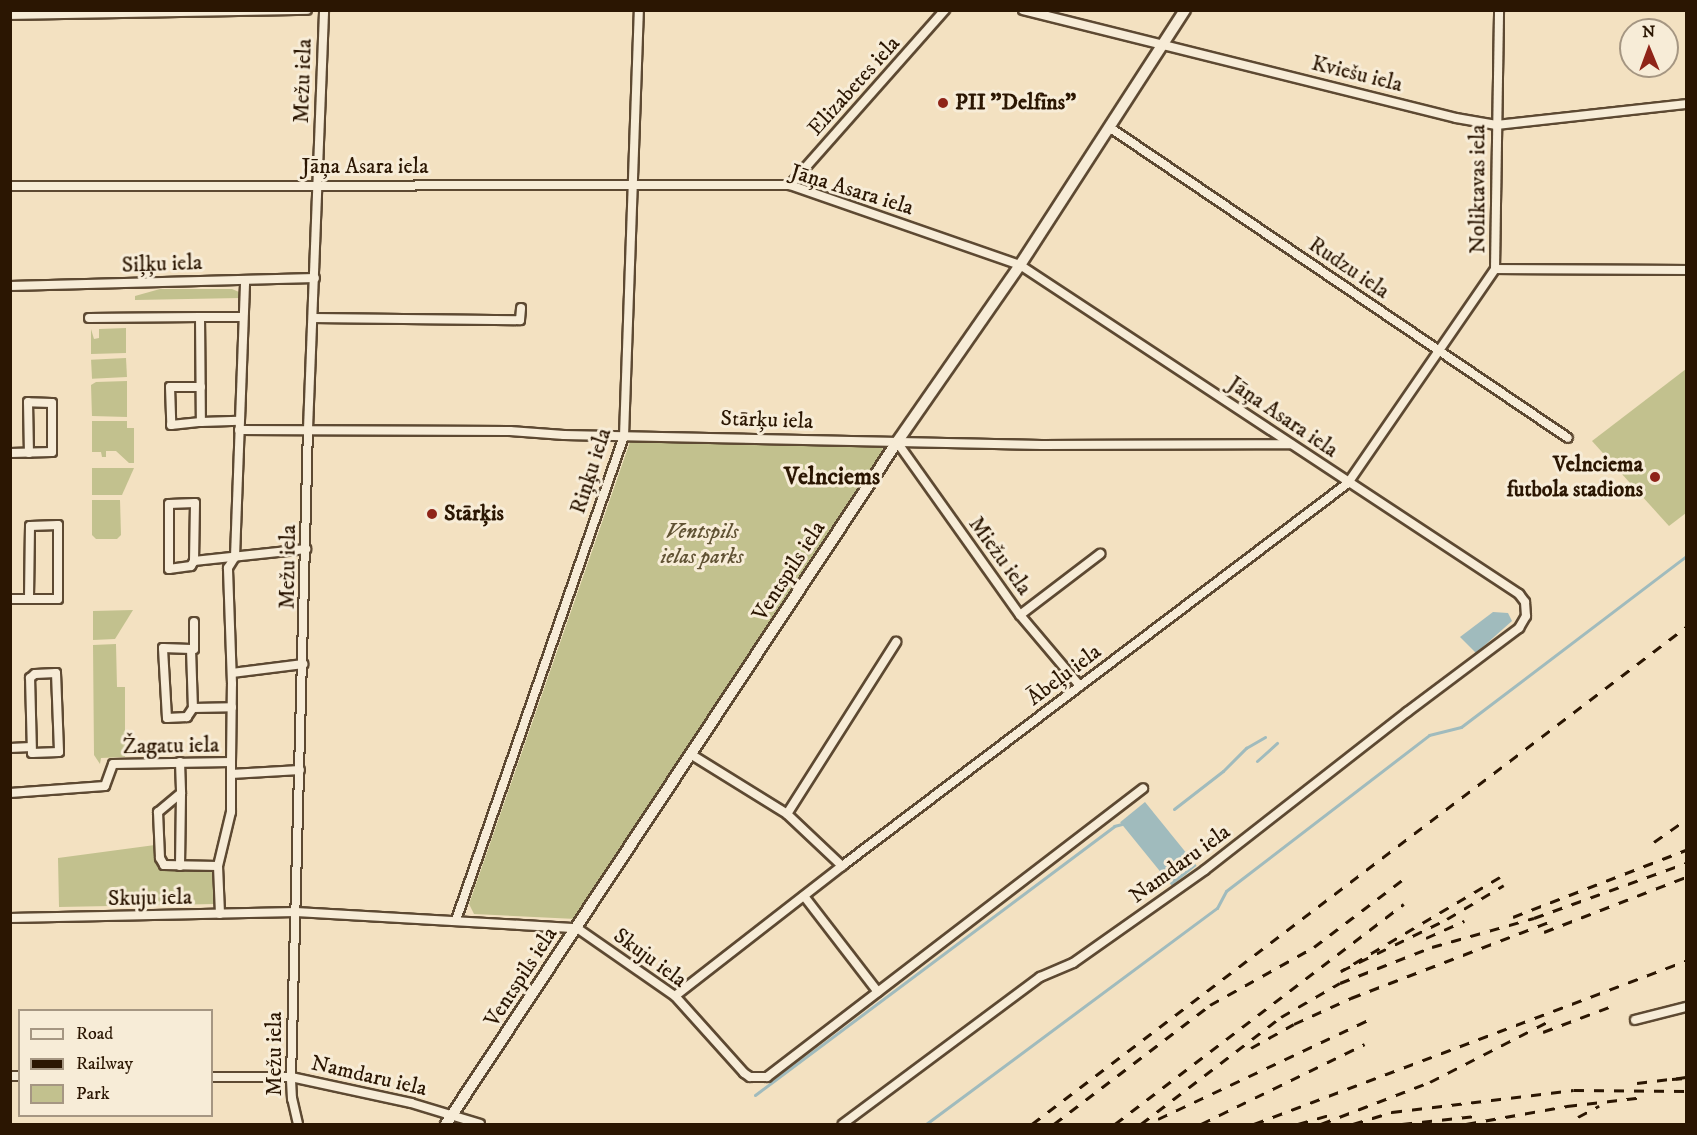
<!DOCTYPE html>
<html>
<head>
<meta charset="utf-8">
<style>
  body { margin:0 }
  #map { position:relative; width:1697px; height:1135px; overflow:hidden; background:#f3e1c1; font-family:"IM FELL DW Pica",serif }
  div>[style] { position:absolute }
  .green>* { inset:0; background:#c2c18e; transform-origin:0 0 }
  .water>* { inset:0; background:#a0bbbd; transform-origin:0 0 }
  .stream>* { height:3px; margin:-1.5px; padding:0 1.5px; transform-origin:1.5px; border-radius:1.5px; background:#a0bbbd }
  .roads { filter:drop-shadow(2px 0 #5d4932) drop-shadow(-2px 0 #5d4932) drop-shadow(0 2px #5d4932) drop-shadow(0 -2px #5d4932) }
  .minor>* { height:8px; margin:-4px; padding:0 4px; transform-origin:4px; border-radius:4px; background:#f7ecd7 }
  .tertiary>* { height:10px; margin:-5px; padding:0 5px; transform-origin:5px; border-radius:5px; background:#f7ecd7 }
  .rail>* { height:3px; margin-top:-1.5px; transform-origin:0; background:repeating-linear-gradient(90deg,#2b1602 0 10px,transparent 0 20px) }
  .dots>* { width:16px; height:16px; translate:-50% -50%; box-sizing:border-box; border:3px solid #f7ecd7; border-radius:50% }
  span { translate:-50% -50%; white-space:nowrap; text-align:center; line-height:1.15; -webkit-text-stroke:6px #f7ecd7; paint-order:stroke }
  .street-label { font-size:22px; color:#2b1602 }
  .poi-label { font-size:22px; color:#2b1602; font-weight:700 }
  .left { translate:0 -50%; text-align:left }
  .right { translate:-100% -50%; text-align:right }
  .park-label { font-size:22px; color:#605233; font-style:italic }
  .neighbourhood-label { font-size:24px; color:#2b1602; font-weight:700 }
  .frame { position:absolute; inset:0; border:12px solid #2b1602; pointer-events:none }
  .legend { position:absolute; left:18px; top:1009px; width:195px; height:108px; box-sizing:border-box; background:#f7ecd7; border:2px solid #a59682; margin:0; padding:8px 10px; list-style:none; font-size:18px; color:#2b1602 }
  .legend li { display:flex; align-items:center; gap:12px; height:30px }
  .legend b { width:30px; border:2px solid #a59682 }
  .north { position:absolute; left:1619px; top:18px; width:60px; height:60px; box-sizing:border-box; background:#f7ecd7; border:2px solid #a59682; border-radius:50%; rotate:359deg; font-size:16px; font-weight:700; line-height:24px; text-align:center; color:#2b1602 }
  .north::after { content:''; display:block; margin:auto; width:21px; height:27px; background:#8f2418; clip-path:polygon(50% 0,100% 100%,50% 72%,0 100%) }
</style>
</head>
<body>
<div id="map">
  <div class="green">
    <i style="clip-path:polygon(160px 289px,232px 289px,239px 292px,240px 298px,135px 300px,135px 296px)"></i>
    <i style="clip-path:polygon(126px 328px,126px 353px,91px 354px,91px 329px,94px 339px,99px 338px,99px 329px)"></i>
    <i style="left:126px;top:358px;width:19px;height:35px;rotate:87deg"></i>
    <i style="clip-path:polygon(1686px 369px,1686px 513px,1669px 526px,1592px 441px)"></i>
    <i style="clip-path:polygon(127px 381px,127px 417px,92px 416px,91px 385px,96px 382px)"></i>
    <i style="clip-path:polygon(92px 421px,127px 421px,127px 428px,134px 428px,134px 463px,129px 463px,116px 451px,106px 451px,106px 457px,102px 457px,101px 452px,92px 452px)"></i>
    <i style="clip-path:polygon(636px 440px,880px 446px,884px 450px,884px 455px,576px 919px,474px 914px,469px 904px,630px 442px)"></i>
    <i style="clip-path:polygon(134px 468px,122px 495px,92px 495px,92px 468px)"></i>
    <i style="clip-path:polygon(92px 500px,120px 500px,121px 535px,117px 539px,96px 539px,92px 535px)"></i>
    <i style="clip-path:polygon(133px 610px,115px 639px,93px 640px,93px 611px)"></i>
    <i style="clip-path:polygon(116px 644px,117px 687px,125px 687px,125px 757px,101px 758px,100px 764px,94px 755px,93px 645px)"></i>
    <i style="clip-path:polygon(155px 845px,158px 869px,212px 870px,214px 904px,59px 907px,58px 858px)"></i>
  </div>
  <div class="water">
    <i style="clip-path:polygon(1493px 612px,1508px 613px,1512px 621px,1476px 653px,1460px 637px)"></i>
    <i style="left:1145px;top:802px;width:82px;height:32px;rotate:51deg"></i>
  </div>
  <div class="stream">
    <i style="left:1257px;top:761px;width:27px;rotate:-42deg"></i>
    <i style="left:1174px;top:809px;width:62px;rotate:-37.8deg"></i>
    <i style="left:1223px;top:771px;width:33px;rotate:-45deg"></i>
    <i style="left:1246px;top:748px;width:22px;rotate:-30deg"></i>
    <i style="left:755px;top:1095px;width:449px;rotate:-36.8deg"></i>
    <i style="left:1114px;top:826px;width:8px;rotate:-14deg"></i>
    <i style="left:926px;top:1124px;width:362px;rotate:-36.6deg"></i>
    <i style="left:1217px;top:908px;width:19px;rotate:-62deg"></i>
    <i style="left:1226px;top:891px;width:256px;rotate:-37.5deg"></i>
    <i style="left:1429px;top:735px;width:33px;rotate:-14deg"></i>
    <i style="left:1461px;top:727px;width:283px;rotate:-37.2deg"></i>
  </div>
  <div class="roads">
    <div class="minor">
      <i style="left:1023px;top:10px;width:446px;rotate:14deg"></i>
      <i style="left:1456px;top:118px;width:41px;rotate:9.9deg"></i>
      <i style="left:1496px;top:125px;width:191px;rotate:-6.3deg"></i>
      <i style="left:10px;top:15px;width:297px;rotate:-1deg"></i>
      <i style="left:1109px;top:127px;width:554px;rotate:34.12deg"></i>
      <i style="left:790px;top:185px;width:234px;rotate:-48.5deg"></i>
      <i style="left:10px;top:186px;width:780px;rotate:-0.07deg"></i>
      <i style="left:790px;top:185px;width:244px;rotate:19.2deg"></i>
      <i style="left:1020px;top:265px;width:598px;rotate:33.4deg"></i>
      <i style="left:1519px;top:594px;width:10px;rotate:53deg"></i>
      <i style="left:1525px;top:602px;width:14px;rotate:86deg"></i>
      <i style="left:1526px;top:616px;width:14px;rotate:120deg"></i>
      <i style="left:1519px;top:628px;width:140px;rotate:143.1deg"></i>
      <i style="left:1407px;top:712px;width:256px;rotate:142deg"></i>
      <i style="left:1205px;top:870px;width:161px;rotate:144.8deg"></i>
      <i style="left:1073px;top:963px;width:36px;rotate:157deg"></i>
      <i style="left:1040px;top:977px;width:246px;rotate:143.3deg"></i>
      <i style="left:1495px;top:269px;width:191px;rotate:0.3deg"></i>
      <i style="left:10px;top:286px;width:305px;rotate:-1.5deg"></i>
      <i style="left:200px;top:317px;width:43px"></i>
      <i style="left:89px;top:318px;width:111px;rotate:-0.5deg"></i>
      <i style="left:200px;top:317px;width:105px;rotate:89.5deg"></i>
      <i style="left:201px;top:422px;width:38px;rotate:-2deg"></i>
      <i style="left:313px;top:318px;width:207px;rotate:0.6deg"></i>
      <i style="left:520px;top:320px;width:12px;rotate:-85deg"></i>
      <i style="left:201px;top:387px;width:31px;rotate:180deg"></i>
      <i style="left:170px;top:387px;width:38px;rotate:88deg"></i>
      <i style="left:171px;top:425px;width:30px;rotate:-6deg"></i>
      <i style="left:239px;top:430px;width:271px;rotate:0.2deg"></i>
      <i style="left:510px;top:431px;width:54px;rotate:4.2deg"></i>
      <i style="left:564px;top:435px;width:478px;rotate:1.2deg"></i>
      <i style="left:1042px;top:445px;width:249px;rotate:-0.2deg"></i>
      <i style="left:897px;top:442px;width:212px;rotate:54.6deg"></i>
      <i style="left:1020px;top:615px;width:93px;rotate:49.8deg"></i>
      <i style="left:10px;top:453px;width:42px;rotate:-1.4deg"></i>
      <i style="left:52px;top:452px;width:49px;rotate:-90deg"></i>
      <i style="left:52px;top:403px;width:24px;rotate:-178deg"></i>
      <i style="left:28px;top:402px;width:51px;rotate:88.9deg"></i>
      <i style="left:194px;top:561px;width:58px;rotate:-89deg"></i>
      <i style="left:195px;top:503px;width:26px;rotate:178deg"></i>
      <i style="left:169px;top:504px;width:65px;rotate:90deg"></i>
      <i style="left:169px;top:569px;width:22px;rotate:-8deg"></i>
      <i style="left:191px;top:566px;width:6px;rotate:-59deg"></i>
      <i style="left:194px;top:561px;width:113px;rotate:-6.1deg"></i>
      <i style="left:10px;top:599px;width:48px"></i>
      <i style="left:58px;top:599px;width:74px;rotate:-90deg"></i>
      <i style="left:58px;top:525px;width:28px;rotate:178deg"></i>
      <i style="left:30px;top:526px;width:73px;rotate:90.8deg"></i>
      <i style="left:1020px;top:615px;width:101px;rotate:-37.3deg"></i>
      <i style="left:191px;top:649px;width:59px;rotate:88.1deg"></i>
      <i style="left:193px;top:708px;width:11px;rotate:124deg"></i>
      <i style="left:187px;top:717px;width:20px;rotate:177deg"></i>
      <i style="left:167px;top:718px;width:70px;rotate:-93.3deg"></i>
      <i style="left:163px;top:648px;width:28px;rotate:2deg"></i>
      <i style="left:191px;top:649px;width:3px"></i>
      <i style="left:194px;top:649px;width:27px;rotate:-90deg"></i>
      <i style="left:56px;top:673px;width:79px;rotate:87.8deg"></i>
      <i style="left:59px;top:752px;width:27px;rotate:178deg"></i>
      <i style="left:32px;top:753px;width:75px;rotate:-91.5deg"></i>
      <i style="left:30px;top:678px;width:6px;rotate:-39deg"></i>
      <i style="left:35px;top:674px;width:21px;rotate:-3deg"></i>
      <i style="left:232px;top:673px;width:72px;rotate:-7.2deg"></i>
      <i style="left:193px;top:708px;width:39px;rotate:-1deg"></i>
      <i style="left:10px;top:748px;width:21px;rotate:-3deg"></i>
      <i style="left:692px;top:755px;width:112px;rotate:31.8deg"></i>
      <i style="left:787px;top:814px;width:76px;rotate:43.4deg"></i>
      <i style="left:180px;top:762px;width:31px;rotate:88deg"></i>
      <i style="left:181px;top:793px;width:30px;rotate:140deg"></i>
      <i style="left:158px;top:812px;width:46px;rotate:87.5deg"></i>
      <i style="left:160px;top:858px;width:8px;rotate:60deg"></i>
      <i style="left:164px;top:865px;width:54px;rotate:1.1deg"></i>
      <i style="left:218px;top:866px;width:56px;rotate:-76.5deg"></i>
      <i style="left:231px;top:812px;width:38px;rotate:-90deg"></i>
      <i style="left:231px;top:762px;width:78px;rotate:-89.3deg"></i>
      <i style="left:232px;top:684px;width:116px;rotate:-92deg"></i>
      <i style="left:228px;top:568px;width:13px;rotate:-58deg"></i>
      <i style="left:235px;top:557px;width:277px;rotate:-87.9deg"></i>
      <i style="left:10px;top:793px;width:95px;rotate:-4.2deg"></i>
      <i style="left:105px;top:786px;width:23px;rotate:-70deg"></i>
      <i style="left:113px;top:764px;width:118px;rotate:-1deg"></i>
      <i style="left:231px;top:762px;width:12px;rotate:90deg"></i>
      <i style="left:231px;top:774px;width:69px;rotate:-3.3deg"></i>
      <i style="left:787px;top:814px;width:204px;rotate:-57.6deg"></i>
      <i style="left:180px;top:866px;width:73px;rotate:-89.2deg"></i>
      <i style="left:218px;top:866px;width:48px;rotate:87.6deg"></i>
      <i style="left:804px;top:896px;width:121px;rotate:52.4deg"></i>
      <i style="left:10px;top:918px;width:286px;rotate:-1.2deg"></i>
      <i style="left:296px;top:912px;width:281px;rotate:3.3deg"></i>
      <i style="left:577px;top:928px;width:119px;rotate:34.8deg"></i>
      <i style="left:675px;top:996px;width:103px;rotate:48.1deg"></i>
      <i style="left:744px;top:1073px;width:7px;rotate:34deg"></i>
      <i style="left:750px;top:1077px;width:17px"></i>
      <i style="left:767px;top:1077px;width:474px;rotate:-37.5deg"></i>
      <i style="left:456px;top:920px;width:512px;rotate:-70.86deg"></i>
      <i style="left:624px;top:436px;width:426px;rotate:-88deg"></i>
      <i style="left:675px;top:996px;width:212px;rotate:-37.9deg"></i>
      <i style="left:842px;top:866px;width:635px;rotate:-37.12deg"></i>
      <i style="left:1348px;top:483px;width:260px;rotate:-55.5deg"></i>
      <i style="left:1495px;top:269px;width:259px;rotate:-89.1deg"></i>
      <i style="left:1635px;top:1020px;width:53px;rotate:-14.3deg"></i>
      <i style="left:10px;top:1076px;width:10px"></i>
      <i style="left:212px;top:1077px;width:79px"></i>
      <i style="left:291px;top:1077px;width:123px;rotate:12.2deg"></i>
      <i style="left:411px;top:1103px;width:72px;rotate:16.9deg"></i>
      <i style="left:298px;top:1124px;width:26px;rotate:-103deg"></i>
      <i style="left:292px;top:1099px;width:22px;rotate:-93deg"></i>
      <i style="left:291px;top:1077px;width:648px;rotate:-88.5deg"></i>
      <i style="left:308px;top:429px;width:419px;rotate:-87.8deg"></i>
    </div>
    <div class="tertiary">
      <i style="left:446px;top:1124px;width:818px;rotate:-56.52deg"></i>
      <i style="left:897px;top:442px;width:216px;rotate:-55.2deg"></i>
      <i style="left:1020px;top:265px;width:304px;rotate:-57.1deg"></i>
    </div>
  </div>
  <div class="rail">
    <i style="left:1654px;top:842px;width:39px;rotate:-35deg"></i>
    <i style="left:1500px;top:877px;width:185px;rotate:149.4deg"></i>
    <i style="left:1341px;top:971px;width:118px;rotate:-26.1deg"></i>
    <i style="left:1447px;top:919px;width:66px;rotate:-30.8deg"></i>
    <i style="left:1513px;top:917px;width:186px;rotate:-21.2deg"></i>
    <i style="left:1544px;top:932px;width:152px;rotate:-21.2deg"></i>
    <i style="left:1426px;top:938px;width:42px;rotate:-24.1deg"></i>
    <i style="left:1543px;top:1032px;width:79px;rotate:-20.7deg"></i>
    <i style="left:1251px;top:1048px;width:49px;rotate:-29.2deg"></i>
    <i style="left:1294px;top:1024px;width:63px;rotate:-24.5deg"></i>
    <i style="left:1351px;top:998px;width:215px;rotate:-21deg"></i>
    <i style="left:1686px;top:1077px;width:14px;rotate:172deg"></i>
    <i style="left:1672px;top:1079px;width:14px;rotate:-4deg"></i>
    <i style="left:1637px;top:1083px;width:35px;rotate:-7deg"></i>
    <i style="left:1578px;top:1117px;width:24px;rotate:-28deg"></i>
    <i style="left:1158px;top:1119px;width:232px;rotate:-25.2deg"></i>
    <i style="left:1032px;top:1124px;width:821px;rotate:-37.23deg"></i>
    <i style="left:1054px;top:1124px;width:196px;rotate:-37.3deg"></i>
    <i style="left:1210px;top:1005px;width:119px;rotate:-29.1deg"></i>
    <i style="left:1314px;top:947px;width:119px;rotate:-37.2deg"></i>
    <i style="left:1115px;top:1124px;width:363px;rotate:-37.3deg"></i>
    <i style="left:1141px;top:1124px;width:176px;rotate:-37.4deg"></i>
    <i style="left:1281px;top:1017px;width:68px;rotate:-30deg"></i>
    <i style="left:1340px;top:983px;width:99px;rotate:-21.4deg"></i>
    <i style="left:1432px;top:947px;width:106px;rotate:-15.9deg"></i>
    <i style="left:1534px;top:918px;width:162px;rotate:-19.9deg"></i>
    <i style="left:1201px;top:1124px;width:182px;rotate:-26deg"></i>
    <i style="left:1254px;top:1124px;width:462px;rotate:-20.7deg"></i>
    <i style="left:1298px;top:1124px;width:32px;rotate:-16deg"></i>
    <i style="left:1321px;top:1124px;width:117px;rotate:-21.1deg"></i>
    <i style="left:1430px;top:1082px;width:138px;rotate:-27.1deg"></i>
    <i style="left:1353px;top:1124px;width:41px;rotate:-17.1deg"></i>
    <i style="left:1392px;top:1112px;width:183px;rotate:-6.9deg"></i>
    <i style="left:1574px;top:1090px;width:112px;rotate:0.5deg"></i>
    <i style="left:1402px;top:1124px;width:74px;rotate:-6.2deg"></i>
    <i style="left:1466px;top:1124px;width:103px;rotate:-10.1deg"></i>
    <i style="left:1567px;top:1106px;width:78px;rotate:-6.7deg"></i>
  </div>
  <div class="dots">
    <i style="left:943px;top:103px;background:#8f2418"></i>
    <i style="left:1655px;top:477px;background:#8f2418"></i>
    <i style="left:432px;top:514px;background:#8f2418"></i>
  </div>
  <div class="street-label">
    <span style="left:1357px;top:74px;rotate:14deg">Kviešu iela</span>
    <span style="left:303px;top:81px;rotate:-88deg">Mežu iela</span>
    <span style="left:854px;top:86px;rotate:-48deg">Elizabetes iela</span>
    <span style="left:365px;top:167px">Jāņa Asara iela</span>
    <span style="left:1478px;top:189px;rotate:-90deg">Noliktavas iela</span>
    <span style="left:852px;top:190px;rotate:17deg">Jāņa Asara iela</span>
    <span style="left:162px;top:264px;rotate:-2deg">Siļķu iela</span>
    <span style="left:1349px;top:268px;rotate:34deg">Rudzu iela</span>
    <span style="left:1283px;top:417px;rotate:34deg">Jāņa Asara iela</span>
    <span style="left:767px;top:420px;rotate:2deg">Stārķu iela</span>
    <span style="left:591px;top:471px;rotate:-72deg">Riņķu iela</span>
    <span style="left:1000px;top:556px;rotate:54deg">Miežu iela</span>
    <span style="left:288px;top:567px;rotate:-89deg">Mežu iela</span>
    <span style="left:789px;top:571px;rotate:-57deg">Ventspils iela</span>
    <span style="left:1064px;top:675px;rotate:-37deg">Ābeļu iela</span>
    <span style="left:171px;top:746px;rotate:-1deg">Žagatu iela</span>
    <span style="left:1180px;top:864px;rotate:-36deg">Namdaru iela</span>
    <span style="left:150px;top:898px;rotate:-1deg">Skuju iela</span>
    <span style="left:650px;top:958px;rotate:36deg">Skuju iela</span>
    <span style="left:521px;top:977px;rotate:-57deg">Ventspils iela</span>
    <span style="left:275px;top:1054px;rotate:-90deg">Mežu iela</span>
    <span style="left:369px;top:1076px;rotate:13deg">Namdaru iela</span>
  </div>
  <div class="poi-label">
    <span class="left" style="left:955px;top:103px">PII "Delfīns"</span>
    <span class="right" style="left:1643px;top:477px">Velnciema<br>futbola stadions</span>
    <span class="left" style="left:444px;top:514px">Stārķis</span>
  </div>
  <div class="park-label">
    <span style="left:702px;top:544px">Ventspils<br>ielas parks</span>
  </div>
  <div class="neighbourhood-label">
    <span style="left:832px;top:478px">Velnciems</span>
  </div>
  <div class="frame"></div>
  <ul class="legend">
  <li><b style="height:8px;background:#f7ecd7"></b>Road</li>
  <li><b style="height:8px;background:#2b1602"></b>Railway</li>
  <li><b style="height:16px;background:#c2c18e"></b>Park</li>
  </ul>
  <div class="north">N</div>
</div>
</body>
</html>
